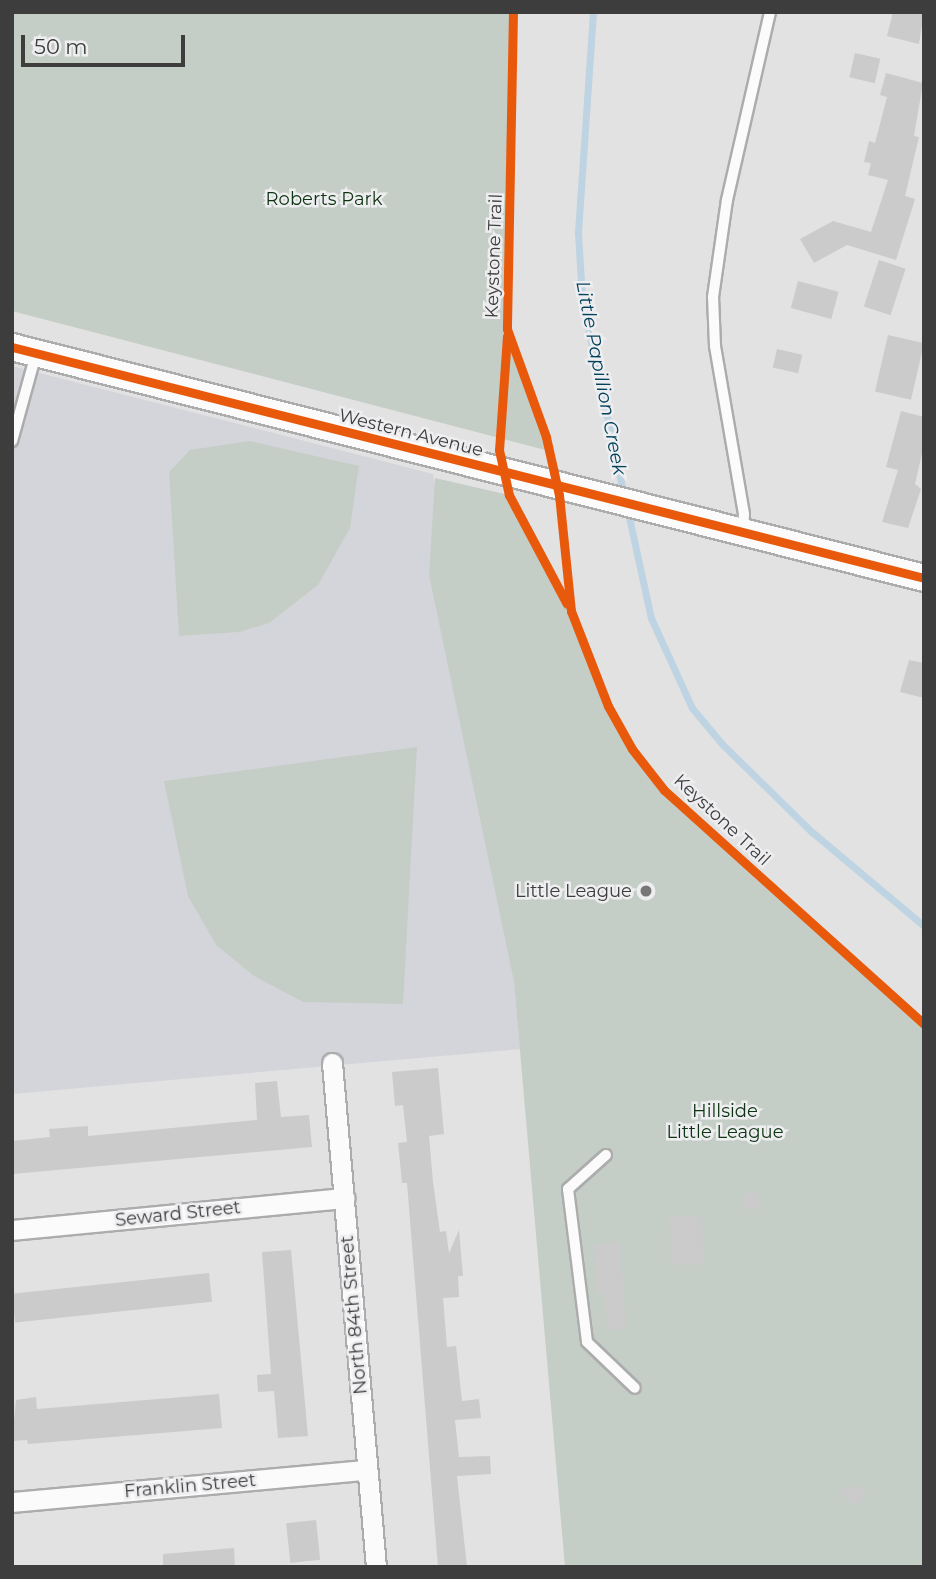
<!DOCTYPE html>
<html>
<head>
<meta charset="utf-8">
<style>
  body { margin:0 }
  #map { position:relative; width:936px; height:1579px; overflow:hidden; background:#e2e2e3; font-family:Montserrat,sans-serif }
  div>[style] { position:absolute }
  .built>* { inset:0; background:#d4d5da }
  .green>* { inset:0; background:#c5cec6 }
  .stream>* { height:7px; margin:-3.5px; padding:0 3.5px; transform-origin:3.5px; border-radius:3.5px; background:#bed4e2 }
  .building>* { inset:0; background:#cbcbcc; transform-origin:0 0 }
  .roads { filter:drop-shadow(2px 0 #acacad) drop-shadow(-2px 0 #acacad) drop-shadow(0 2px #acacad) drop-shadow(0 -2px #acacad) }
  .lane>* { height:10px; margin:-5px; padding:0 5px; transform-origin:5px; border-radius:5px; background:#fbfbfb }
  .street>* { height:19px; margin:-9.5px; padding:0 9.5px; transform-origin:9.5px; border-radius:9.5px; background:#fbfbfb }
  .secondary>* { height:26px; margin:-13px; padding:0 13px; transform-origin:13px; border-radius:13px; background:#fbfbfb }
  .cycleway>* { height:9px; margin:-4.5px; padding:0 4.5px; transform-origin:4.5px; border-radius:4.5px; background:#e8590c }
  .dots>* { width:19px; height:19px; translate:-50% -50%; box-sizing:border-box; border:4px solid #eeeef1; border-radius:50% }
  span { translate:-50% -50%; white-space:nowrap; text-align:center; line-height:1.15; -webkit-text-stroke:5px #eeeef1; paint-order:stroke }
  .park-label { font-size:18px; color:#0d3412 }
  .street-label { font-size:18px; color:#3d3d3e }
  .poi-label { font-size:18px; color:#3d3d3e }
  .right { translate:-100% -50%; text-align:right }
  .water-label { font-size:19px; color:#02415c; font-style:italic }
  .frame { position:absolute; inset:0; border:14px solid #3d3d3e; pointer-events:none }
  .scale { position:absolute; left:21px; top:35px; width:164px; height:32px; box-sizing:border-box; border:4px solid #3d3d3e; border-top:0; padding-left:9px; font-size:21px; line-height:24px; white-space:nowrap; color:#3d3d3e; -webkit-text-stroke:5px #eeeef1; paint-order:stroke }
</style>
</head>
<body>
<div id="map">
  <div class="built">
    <i style="clip-path:polygon(12px 366px,433px 474px,514px 982px,520px 1049px,12px 1094px)"></i>
  </div>
  <div class="green">
    <i style="clip-path:polygon(12px 12px,513px 12px,507px 329px,549px 451px,12px 311px)"></i>
    <i style="clip-path:polygon(250px 441px,359px 466px,350px 528px,318px 585px,269px 623px,239px 632px,179px 636px,169px 472px,190px 450px)"></i>
    <i style="clip-path:polygon(435px 478px,509px 495px,571px 611px,608px 706px,632px 749px,664px 790px,924px 1024px,924px 1567px,565px 1567px,514px 982px,429px 575px)"></i>
    <i style="clip-path:polygon(417px 747px,403px 1004px,303px 1002px,254px 976px,216px 945px,188px 896px,164px 781px)"></i>
  </div>
  <div class="stream">
    <i style="left:593px;top:12px;width:222px;rotate:93.9deg"></i>
    <i style="left:578px;top:233px;width:66px;rotate:86.5deg"></i>
    <i style="left:582px;top:299px;width:201px;rotate:78deg"></i>
    <i style="left:627px;top:508px;width:113px;rotate:77.7deg"></i>
    <i style="left:651px;top:618px;width:99px;rotate:65.5deg"></i>
    <i style="left:692px;top:708px;width:47px;rotate:50.2deg"></i>
    <i style="left:722px;top:744px;width:126px;rotate:44.4deg"></i>
    <i style="left:812px;top:832px;width:146px;rotate:40deg"></i>
  </div>
  <div class="building">
    <i style="clip-path:polygon(893px 12px,924px 12px,919px 44px,887px 36px)"></i>
    <i style="left:855px;top:53px;width:26px;height:25px;rotate:13deg"></i>
    <i style="clip-path:polygon(886px 73px,923px 83px,914px 136px,919px 137px,905px 196px,915px 199px,896px 260px,847px 245px,814px 263px,800px 239px,833px 221px,871px 232px,888px 180px,868px 175px,871px 163px,864px 162px,869px 141px,875px 143px,887px 97px,880px 95px)"></i>
    <i style="left:879px;top:260px;width:28px;height:49px;rotate:18deg"></i>
    <i style="left:798px;top:281px;width:42px;height:28px;rotate:15deg"></i>
    <i style="left:888px;top:335px;width:37px;height:58px;rotate:13deg"></i>
    <i style="left:777px;top:349px;width:26px;height:19px;rotate:13deg"></i>
    <i style="clip-path:polygon(901px 411px,924px 417px,923px 449px,915px 484px,921px 489px,908px 528px,882px 522px,898px 470px,886px 467px)"></i>
    <i style="clip-path:polygon(909px 660px,924px 663px,924px 698px,900px 692px)"></i>
    <i style="clip-path:polygon(438px 1068px,444px 1134px,429px 1136px,433px 1182px,440px 1232px,446px 1231px,449px 1253px,459px 1230px,463px 1276px,458px 1276px,459px 1297px,443px 1298px,447px 1347px,456px 1346px,462px 1401px,479px 1399px,481px 1418px,455px 1420px,459px 1457px,490px 1456px,491px 1474px,457px 1476px,467px 1567px,438px 1567px,407px 1183px,402px 1183px,398px 1143px,407px 1142px,403px 1105px,395px 1106px,392px 1072px)"></i>
    <i style="clip-path:polygon(277px 1081px,281px 1117px,309px 1115px,312px 1147px,12px 1174px,12px 1141px,50px 1137px,49px 1129px,88px 1126px,88px 1136px,257px 1120px,255px 1083px)"></i>
    <i style="clip-path:polygon(748px 1192px,758px 1193px,761px 1203px,754px 1210px,744px 1208px,742px 1199px)"></i>
    <i style="left:702px;top:1216px;width:48px;height:32px;rotate:89deg"></i>
    <i style="clip-path:polygon(620px 1242px,626px 1329px,608px 1330px,604px 1293px,597px 1294px,593px 1245px)"></i>
    <i style="clip-path:polygon(291px 1250px,308px 1436px,278px 1438px,274px 1391px,258px 1392px,257px 1375px,271px 1374px,262px 1252px)"></i>
    <i style="left:209px;top:1273px;width:29px;height:198px;rotate:84deg"></i>
    <i style="clip-path:polygon(219px 1394px,222px 1428px,28px 1444px,27px 1440px,12px 1441px,16px 1400px,36px 1397px,37px 1409px)"></i>
    <i style="clip-path:polygon(858px 1486px,865px 1493px,861px 1503px,852px 1504px,838px 1489px)"></i>
    <i style="left:316px;top:1520px;width:40px;height:30px;rotate:84deg"></i>
    <i style="clip-path:polygon(234px 1548px,235px 1567px,163px 1567px,163px 1554px)"></i>
  </div>
  <div class="roads">
    <div class="lane">
      <i style="left:12px;top:441px;width:90px;rotate:-74.6deg"></i>
      <i style="left:743px;top:532px;width:18px;rotate:-87deg"></i>
      <i style="left:744px;top:514px;width:170px;rotate:-99.8deg"></i>
      <i style="left:715px;top:346px;width:49px;rotate:-92.3deg"></i>
      <i style="left:713px;top:297px;width:98px;rotate:-81.8deg"></i>
      <i style="left:727px;top:200px;width:193px;rotate:-77.1deg"></i>
      <i style="left:606px;top:1155px;width:51px;rotate:138.2deg"></i>
      <i style="left:568px;top:1189px;width:154px;rotate:82.9deg"></i>
      <i style="left:587px;top:1342px;width:66px;rotate:43.8deg"></i>
    </div>
    <div class="street">
      <i style="left:332px;top:1063px;width:506px;rotate:85.01deg"></i>
      <i style="left:12px;top:1230px;width:334px;rotate:-5.5deg"></i>
      <i style="left:12px;top:1502px;width:356px;rotate:-5.2deg"></i>
    </div>
    <div class="secondary">
      <i style="left:12px;top:347px;width:941px;rotate:14.21deg"></i>
    </div>
  </div>
  <div class="cycleway">
    <i style="left:513px;top:12px;width:317px;rotate:91.1deg"></i>
    <i style="left:507px;top:329px;width:115px;rotate:70.1deg"></i>
    <i style="left:546px;top:437px;width:59px;rotate:77.4deg"></i>
    <i style="left:559px;top:495px;width:117px;rotate:84.1deg"></i>
    <i style="left:571px;top:611px;width:102px;rotate:68.7deg"></i>
    <i style="left:608px;top:706px;width:49px;rotate:60.8deg"></i>
    <i style="left:632px;top:749px;width:52px;rotate:52deg"></i>
    <i style="left:664px;top:790px;width:350px;rotate:42deg"></i>
    <i style="left:507px;top:336px;width:114px;rotate:94deg"></i>
    <i style="left:499px;top:450px;width:46px;rotate:77.5deg"></i>
    <i style="left:509px;top:495px;width:123px;rotate:62deg"></i>
    <i style="left:12px;top:347px;width:941px;rotate:14.21deg"></i>
  </div>
  <div class="dots">
    <i style="left:646px;top:891px;background:#777778"></i>
  </div>
  <div class="park-label">
    <span style="left:324px;top:199px">Roberts Park</span>
    <span style="left:725px;top:1122px">Hillside<br>Little League</span>
  </div>
  <div class="street-label">
    <span style="left:494px;top:256px;rotate:-88deg">Keystone Trail</span>
    <span style="left:411px;top:433px;rotate:14deg">Western Avenue</span>
    <span style="left:722px;top:820px;rotate:43deg">Keystone Trail</span>
    <span style="left:178px;top:1214px;rotate:-6deg">Seward Street</span>
    <span style="left:354px;top:1315px;rotate:-95deg">North 84th Street</span>
    <span style="left:190px;top:1486px;rotate:-5deg">Franklin Street</span>
  </div>
  <div class="poi-label">
    <span class="right" style="left:632px;top:891px">Little League</span>
  </div>
  <div class="water-label">
    <span style="left:601px;top:378px;rotate:79deg">Little Papillion Creek</span>
  </div>
  <div class="frame"></div>
  <div class="scale">50 m</div>
</div>
</body>
</html>
